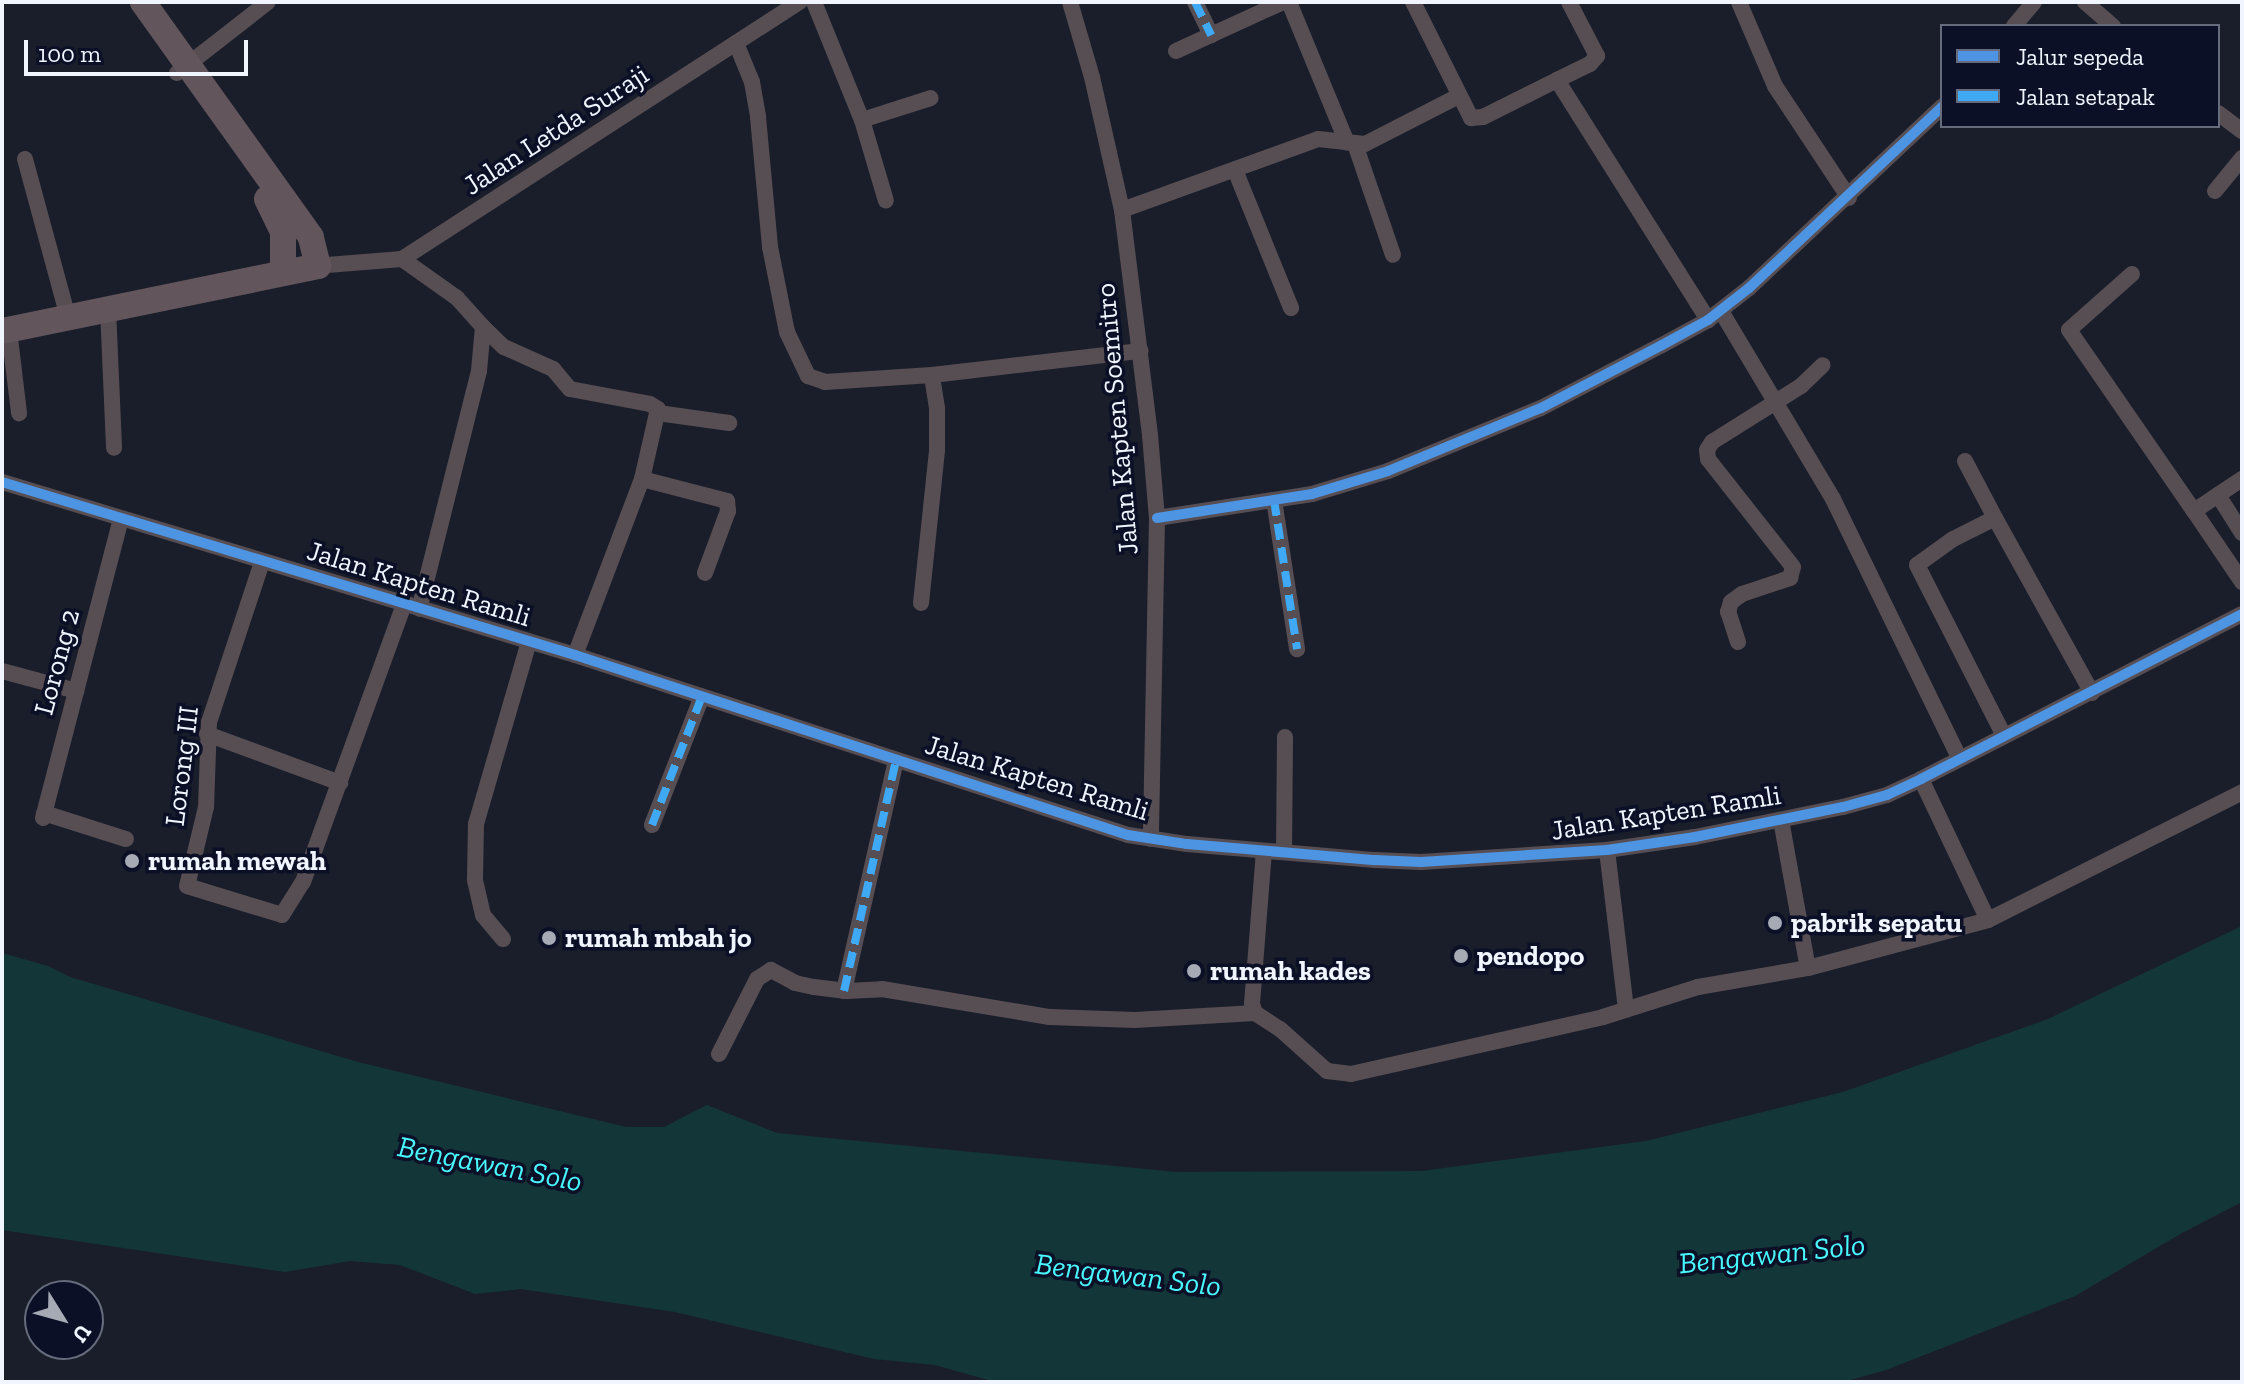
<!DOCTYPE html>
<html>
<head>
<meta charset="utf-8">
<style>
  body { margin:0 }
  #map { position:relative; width:2244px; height:1384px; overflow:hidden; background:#1a1e2b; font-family:"Zilla Slab",serif }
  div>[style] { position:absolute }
  .water>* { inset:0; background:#133739 }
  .minor>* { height:16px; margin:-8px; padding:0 8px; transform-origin:8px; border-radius:8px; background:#574e53 }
  .primary>* { height:26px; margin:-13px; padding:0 13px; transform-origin:13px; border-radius:13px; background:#62555b }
  .quiet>* { height:8px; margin-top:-4px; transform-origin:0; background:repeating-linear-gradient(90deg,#3fa9f5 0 16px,transparent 0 24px) }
  .cycleway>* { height:10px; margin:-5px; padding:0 5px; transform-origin:5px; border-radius:5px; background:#4d94e3 }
  .dots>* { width:22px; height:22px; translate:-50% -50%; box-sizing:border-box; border:4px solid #0b1027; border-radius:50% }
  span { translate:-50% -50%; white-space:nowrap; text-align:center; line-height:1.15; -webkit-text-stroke:7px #0b1027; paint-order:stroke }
  .street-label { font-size:28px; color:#f1f5ff }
  .poi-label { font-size:28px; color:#f1f5ff; font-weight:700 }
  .left { translate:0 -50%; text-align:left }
  .water-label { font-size:30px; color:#48f8fe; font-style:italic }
  .frame { position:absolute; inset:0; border:4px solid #f1f5ff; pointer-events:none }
  .legend { position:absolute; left:1940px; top:24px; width:280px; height:104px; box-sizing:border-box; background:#0b1027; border:2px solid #676c7d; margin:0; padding:10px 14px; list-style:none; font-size:24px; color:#f1f5ff }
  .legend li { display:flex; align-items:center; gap:16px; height:40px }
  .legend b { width:40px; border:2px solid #676c7d }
  .north { position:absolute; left:24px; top:1280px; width:80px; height:80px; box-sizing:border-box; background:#0b1027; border:2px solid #676c7d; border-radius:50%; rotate:127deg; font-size:22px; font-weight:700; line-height:32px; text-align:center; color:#f1f5ff }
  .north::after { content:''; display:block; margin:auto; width:28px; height:36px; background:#a6aab5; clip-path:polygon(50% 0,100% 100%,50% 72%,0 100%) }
  .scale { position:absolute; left:24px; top:40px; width:224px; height:36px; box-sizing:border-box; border:4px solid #f1f5ff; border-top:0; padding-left:10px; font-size:24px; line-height:28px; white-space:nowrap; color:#f1f5ff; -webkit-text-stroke:6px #0b1027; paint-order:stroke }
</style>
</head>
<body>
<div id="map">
  <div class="water">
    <i style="clip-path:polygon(2242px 926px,2242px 1202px,2182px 1233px,2075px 1296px,1886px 1370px,1843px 1382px,995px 1382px,935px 1365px,874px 1359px,675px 1312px,521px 1289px,475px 1294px,400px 1265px,350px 1261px,285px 1272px,2px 1230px,2px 953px,48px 966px,70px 977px,358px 1062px,626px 1127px,664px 1127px,707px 1105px,777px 1133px,1176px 1172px,1422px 1171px,1646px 1141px,1843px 1092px,2048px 1019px)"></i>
  </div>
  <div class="minor">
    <i style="left:814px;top:2px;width:127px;rotate:67.9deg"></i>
    <i style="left:862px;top:120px;width:72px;rotate:-17.7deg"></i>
    <i style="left:1070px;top:2px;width:78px;rotate:73.7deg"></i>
    <i style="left:1092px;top:77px;width:136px;rotate:77.3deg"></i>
    <i style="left:1122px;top:210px;width:227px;rotate:82.9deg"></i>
    <i style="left:1150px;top:435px;width:83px;rotate:85.2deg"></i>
    <i style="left:1157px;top:518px;width:321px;rotate:91.1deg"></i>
    <i style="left:1195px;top:2px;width:37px;rotate:64deg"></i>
    <i style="left:1289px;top:2px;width:152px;rotate:67.6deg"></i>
    <i style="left:1413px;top:2px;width:130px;rotate:63.4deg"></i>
    <i style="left:1471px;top:118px;width:12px;rotate:-5deg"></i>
    <i style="left:1483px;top:117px;width:83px;rotate:-26.6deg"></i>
    <i style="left:1557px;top:80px;width:284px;rotate:57.8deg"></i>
    <i style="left:1739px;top:2px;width:91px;rotate:66.8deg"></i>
    <i style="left:1775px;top:86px;width:134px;rotate:56.5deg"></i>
    <i style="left:2085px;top:2px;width:37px;rotate:41deg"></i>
    <i style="left:2014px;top:26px;width:31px;rotate:-50deg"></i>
    <i style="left:736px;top:43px;width:42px;rotate:67.7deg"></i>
    <i style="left:752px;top:82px;width:36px;rotate:80deg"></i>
    <i style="left:758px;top:117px;width:131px;rotate:84.7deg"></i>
    <i style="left:770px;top:247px;width:87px;rotate:78.7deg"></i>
    <i style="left:787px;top:332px;width:49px;rotate:64.5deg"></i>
    <i style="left:808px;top:376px;width:18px;rotate:19deg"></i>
    <i style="left:825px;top:382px;width:107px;rotate:-3.7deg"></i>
    <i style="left:932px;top:375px;width:210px;rotate:-6.6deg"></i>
    <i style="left:1176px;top:51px;width:118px;rotate:-24.6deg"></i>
    <i style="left:177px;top:73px;width:115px;rotate:-38deg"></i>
    <i style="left:1557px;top:80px;width:37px;rotate:-26deg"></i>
    <i style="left:1590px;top:64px;width:11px;rotate:-49deg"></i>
    <i style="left:1597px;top:56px;width:61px;rotate:-117.4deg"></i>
    <i style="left:2218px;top:113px;width:30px;rotate:37deg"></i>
    <i style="left:862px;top:120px;width:84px;rotate:73.5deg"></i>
    <i style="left:1355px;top:144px;width:117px;rotate:71.1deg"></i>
    <i style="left:25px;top:159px;width:164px;rotate:74.8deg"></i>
    <i style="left:1235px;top:170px;width:149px;rotate:67.9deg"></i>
    <i style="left:2215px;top:191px;width:43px;rotate:-50.7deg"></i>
    <i style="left:1122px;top:210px;width:208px;rotate:-19.9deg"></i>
    <i style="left:1318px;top:139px;width:47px;rotate:6.1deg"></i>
    <i style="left:1365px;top:144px;width:106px;rotate:-27.1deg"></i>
    <i style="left:402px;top:259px;width:67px;rotate:35.3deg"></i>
    <i style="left:457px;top:298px;width:39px;rotate:48deg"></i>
    <i style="left:483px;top:327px;width:44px;rotate:95.2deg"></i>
    <i style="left:479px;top:371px;width:245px;rotate:104.1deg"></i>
    <i style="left:327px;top:265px;width:75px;rotate:-4.6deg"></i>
    <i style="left:402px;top:259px;width:474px;rotate:-32.9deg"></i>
    <i style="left:2132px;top:274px;width:84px;rotate:138.4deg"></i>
    <i style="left:2069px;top:330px;width:220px;rotate:55.4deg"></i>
    <i style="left:108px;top:309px;width:139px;rotate:87.5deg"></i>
    <i style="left:1721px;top:311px;width:219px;rotate:59.2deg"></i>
    <i style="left:1833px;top:499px;width:289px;rotate:64deg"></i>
    <i style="left:483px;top:327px;width:29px;rotate:44deg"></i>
    <i style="left:504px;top:347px;width:54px;rotate:24.2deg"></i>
    <i style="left:553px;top:369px;width:26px;rotate:50deg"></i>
    <i style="left:570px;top:389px;width:81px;rotate:10.6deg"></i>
    <i style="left:650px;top:404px;width:9px;rotate:32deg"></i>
    <i style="left:658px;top:409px;width:72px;rotate:102.9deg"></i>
    <i style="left:642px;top:479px;width:188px;rotate:110.8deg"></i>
    <i style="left:9px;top:330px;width:84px;rotate:83.1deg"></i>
    <i style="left:658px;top:413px;width:72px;rotate:8deg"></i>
    <i style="left:1965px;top:461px;width:64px;rotate:62.2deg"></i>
    <i style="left:1995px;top:518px;width:47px;rotate:153.4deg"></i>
    <i style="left:1953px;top:539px;width:44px;rotate:144.2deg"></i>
    <i style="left:1917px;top:565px;width:192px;rotate:63deg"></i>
    <i style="left:642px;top:479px;width:88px;rotate:14.5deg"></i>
    <i style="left:727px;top:501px;width:10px;rotate:84deg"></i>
    <i style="left:728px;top:511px;width:66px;rotate:110.4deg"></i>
    <i style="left:2px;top:482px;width:599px;rotate:16.8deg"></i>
    <i style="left:575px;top:655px;width:582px;rotate:18.03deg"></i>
    <i style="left:1128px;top:835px;width:60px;rotate:8.7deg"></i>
    <i style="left:1187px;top:844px;width:189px;rotate:4.9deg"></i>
    <i style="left:1375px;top:860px;width:46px;rotate:2.5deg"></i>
    <i style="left:1421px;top:862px;width:186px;rotate:-3.7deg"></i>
    <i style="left:1607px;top:850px;width:89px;rotate:-8.4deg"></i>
    <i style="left:1695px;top:837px;width:151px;rotate:-11.5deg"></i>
    <i style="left:1843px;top:807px;width:46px;rotate:-15.3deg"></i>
    <i style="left:1887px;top:795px;width:38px;rotate:-25deg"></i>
    <i style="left:1921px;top:779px;width:361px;rotate:-27.2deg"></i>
    <i style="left:2218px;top:495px;width:29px;rotate:-34deg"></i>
    <i style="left:1274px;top:500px;width:151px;rotate:81.2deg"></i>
    <i style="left:1157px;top:518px;width:157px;rotate:-8.8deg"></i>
    <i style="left:1312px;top:494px;width:79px;rotate:-16.8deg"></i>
    <i style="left:1388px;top:471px;width:165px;rotate:-22.4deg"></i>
    <i style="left:1541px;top:408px;width:136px;rotate:-27.5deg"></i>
    <i style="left:1662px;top:345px;width:52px;rotate:-28.5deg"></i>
    <i style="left:1708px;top:320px;width:52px;rotate:-38deg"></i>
    <i style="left:1749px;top:288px;width:265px;rotate:-43.2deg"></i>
    <i style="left:1995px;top:518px;width:200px;rotate:61deg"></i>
    <i style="left:2242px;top:533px;width:45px;rotate:-122.3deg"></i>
    <i style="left:2218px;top:495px;width:29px;rotate:146deg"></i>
    <i style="left:2194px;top:511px;width:86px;rotate:55.9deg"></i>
    <i style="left:262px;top:562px;width:169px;rotate:108.3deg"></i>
    <i style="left:209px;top:722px;width:85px;rotate:92deg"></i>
    <i style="left:206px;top:807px;width:81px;rotate:103.5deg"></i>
    <i style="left:187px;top:886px;width:99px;rotate:17deg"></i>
    <i style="left:282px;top:915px;width:39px;rotate:-58deg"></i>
    <i style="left:303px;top:882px;width:296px;rotate:-70deg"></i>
    <i style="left:921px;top:603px;width:154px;rotate:-84deg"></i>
    <i style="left:937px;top:450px;width:42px;rotate:-90deg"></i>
    <i style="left:937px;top:408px;width:33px;rotate:-99deg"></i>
    <i style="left:1738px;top:642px;width:32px;rotate:-108deg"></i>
    <i style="left:1728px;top:612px;width:10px;rotate:-73deg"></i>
    <i style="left:1731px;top:602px;width:14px;rotate:-36deg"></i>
    <i style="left:1742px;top:594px;width:51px;rotate:-18.4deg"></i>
    <i style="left:1790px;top:578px;width:11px;rotate:-75deg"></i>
    <i style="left:1793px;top:567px;width:137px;rotate:-128.2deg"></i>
    <i style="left:1708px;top:459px;width:9px;rotate:-96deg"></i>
    <i style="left:1707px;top:450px;width:9px;rotate:-58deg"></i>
    <i style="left:1712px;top:442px;width:105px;rotate:-32.2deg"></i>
    <i style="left:1801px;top:386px;width:30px;rotate:-44deg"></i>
    <i style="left:2px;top:671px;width:77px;rotate:15.1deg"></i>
    <i style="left:207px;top:734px;width:142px;rotate:20.2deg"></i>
    <i style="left:1921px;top:779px;width:156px;rotate:64.6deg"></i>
    <i style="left:44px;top:813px;width:86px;rotate:17.6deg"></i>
    <i style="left:43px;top:818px;width:309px;rotate:-75.4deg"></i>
    <i style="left:1781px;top:820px;width:150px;rotate:79.7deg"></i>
    <i style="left:652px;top:825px;width:138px;rotate:-68.8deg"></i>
    <i style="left:1607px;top:850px;width:161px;rotate:83.2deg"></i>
    <i style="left:1264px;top:851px;width:153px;rotate:94.5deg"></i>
    <i style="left:1252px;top:1004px;width:9px;rotate:72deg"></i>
    <i style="left:1255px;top:1013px;width:30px;rotate:33deg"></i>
    <i style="left:1280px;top:1029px;width:63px;rotate:41.8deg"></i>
    <i style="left:1327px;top:1071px;width:24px;rotate:7deg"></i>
    <i style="left:1351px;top:1074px;width:258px;rotate:-12.7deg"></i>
    <i style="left:1603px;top:1017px;width:100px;rotate:-17.5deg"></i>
    <i style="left:1698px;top:987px;width:112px;rotate:-9.8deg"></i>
    <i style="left:1808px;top:968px;width:186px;rotate:-14.9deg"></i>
    <i style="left:1988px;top:920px;width:284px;rotate:-26.7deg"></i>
    <i style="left:1284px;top:852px;width:115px;rotate:-89.5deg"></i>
    <i style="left:503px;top:939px;width:31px;rotate:-130deg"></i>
    <i style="left:483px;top:915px;width:36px;rotate:-103deg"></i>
    <i style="left:475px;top:880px;width:56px;rotate:-89deg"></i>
    <i style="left:476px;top:824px;width:190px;rotate:-73.8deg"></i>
    <i style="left:844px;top:991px;width:237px;rotate:-77.3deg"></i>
    <i style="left:719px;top:1054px;width:84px;rotate:-63.1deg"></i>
    <i style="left:757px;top:979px;width:17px;rotate:-33deg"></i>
    <i style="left:771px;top:970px;width:27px;rotate:28deg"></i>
    <i style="left:795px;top:983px;width:19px;rotate:12deg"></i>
    <i style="left:814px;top:987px;width:33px;rotate:7deg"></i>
    <i style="left:847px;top:991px;width:35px;rotate:-3deg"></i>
    <i style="left:882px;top:989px;width:170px;rotate:9.5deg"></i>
    <i style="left:1050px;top:1017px;width:85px;rotate:2deg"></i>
    <i style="left:1135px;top:1020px;width:120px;rotate:-3.3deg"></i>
  </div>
  <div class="primary">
    <i style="left:267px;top:199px;width:37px;rotate:64deg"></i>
    <i style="left:283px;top:232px;width:39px;rotate:90deg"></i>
    <i style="left:2px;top:331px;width:323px;rotate:-11.6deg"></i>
    <i style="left:318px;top:266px;width:30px;rotate:-104deg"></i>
    <i style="left:311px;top:237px;width:289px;rotate:-125.6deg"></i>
  </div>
  <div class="quiet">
    <i style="left:1195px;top:2px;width:37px;rotate:64deg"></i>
    <i style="left:1274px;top:500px;width:151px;rotate:81.2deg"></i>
    <i style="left:652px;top:825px;width:138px;rotate:-68.8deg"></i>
    <i style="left:844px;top:991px;width:237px;rotate:-77.3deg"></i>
  </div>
  <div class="cycleway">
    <i style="left:2px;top:482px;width:599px;rotate:16.8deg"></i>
    <i style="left:575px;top:655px;width:582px;rotate:18.03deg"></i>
    <i style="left:1128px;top:835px;width:60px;rotate:8.7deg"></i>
    <i style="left:1187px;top:844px;width:189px;rotate:4.9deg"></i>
    <i style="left:1375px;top:860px;width:46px;rotate:2.5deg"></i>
    <i style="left:1421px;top:862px;width:186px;rotate:-3.7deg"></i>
    <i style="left:1607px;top:850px;width:89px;rotate:-8.4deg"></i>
    <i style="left:1695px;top:837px;width:151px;rotate:-11.5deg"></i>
    <i style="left:1843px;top:807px;width:46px;rotate:-15.3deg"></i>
    <i style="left:1887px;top:795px;width:38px;rotate:-25deg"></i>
    <i style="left:1921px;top:779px;width:361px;rotate:-27.2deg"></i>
    <i style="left:1157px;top:518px;width:157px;rotate:-8.8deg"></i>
    <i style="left:1312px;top:494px;width:79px;rotate:-16.8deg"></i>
    <i style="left:1388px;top:471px;width:165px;rotate:-22.4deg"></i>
    <i style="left:1541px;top:408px;width:136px;rotate:-27.5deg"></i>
    <i style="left:1662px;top:345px;width:52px;rotate:-28.5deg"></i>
    <i style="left:1708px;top:320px;width:52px;rotate:-38deg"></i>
    <i style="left:1749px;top:288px;width:265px;rotate:-43.2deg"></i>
  </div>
  <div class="dots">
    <i style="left:132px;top:861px;background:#a6aab5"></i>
    <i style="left:1775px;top:923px;background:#a6aab5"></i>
    <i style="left:549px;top:938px;background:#a6aab5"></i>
    <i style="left:1461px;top:956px;background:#a6aab5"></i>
    <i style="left:1194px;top:971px;background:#a6aab5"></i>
  </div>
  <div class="street-label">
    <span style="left:556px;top:130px;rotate:-33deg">Jalan Letda Suraji</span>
    <span style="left:1117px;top:419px;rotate:-95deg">Jalan Kapten Soemitro</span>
    <span style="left:419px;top:584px;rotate:17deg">Jalan Kapten Ramli</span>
    <span style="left:57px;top:662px;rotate:-75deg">Lorong 2</span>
    <span style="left:182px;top:766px;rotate:-83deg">Lorong III</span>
    <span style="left:1037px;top:778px;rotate:17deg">Jalan Kapten Ramli</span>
    <span style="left:1666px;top:813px;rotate:-9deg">Jalan Kapten Ramli</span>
  </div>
  <div class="poi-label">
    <span class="left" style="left:148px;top:861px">rumah mewah</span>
    <span class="left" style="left:1791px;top:923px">pabrik sepatu</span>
    <span class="left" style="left:565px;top:938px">rumah mbah jo</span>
    <span class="left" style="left:1477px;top:956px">pendopo</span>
    <span class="left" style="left:1210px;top:971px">rumah kades</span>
  </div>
  <div class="water-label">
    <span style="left:490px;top:1164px;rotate:11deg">Bengawan Solo</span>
    <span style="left:1772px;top:1254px;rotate:-6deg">Bengawan Solo</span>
    <span style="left:1128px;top:1275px;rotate:7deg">Bengawan Solo</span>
  </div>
  <div class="frame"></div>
  <ul class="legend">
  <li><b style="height:10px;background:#4d94e3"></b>Jalur sepeda</li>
  <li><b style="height:10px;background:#3fa9f5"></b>Jalan setapak</li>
  </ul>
  <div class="north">U</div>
  <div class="scale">100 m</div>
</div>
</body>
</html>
